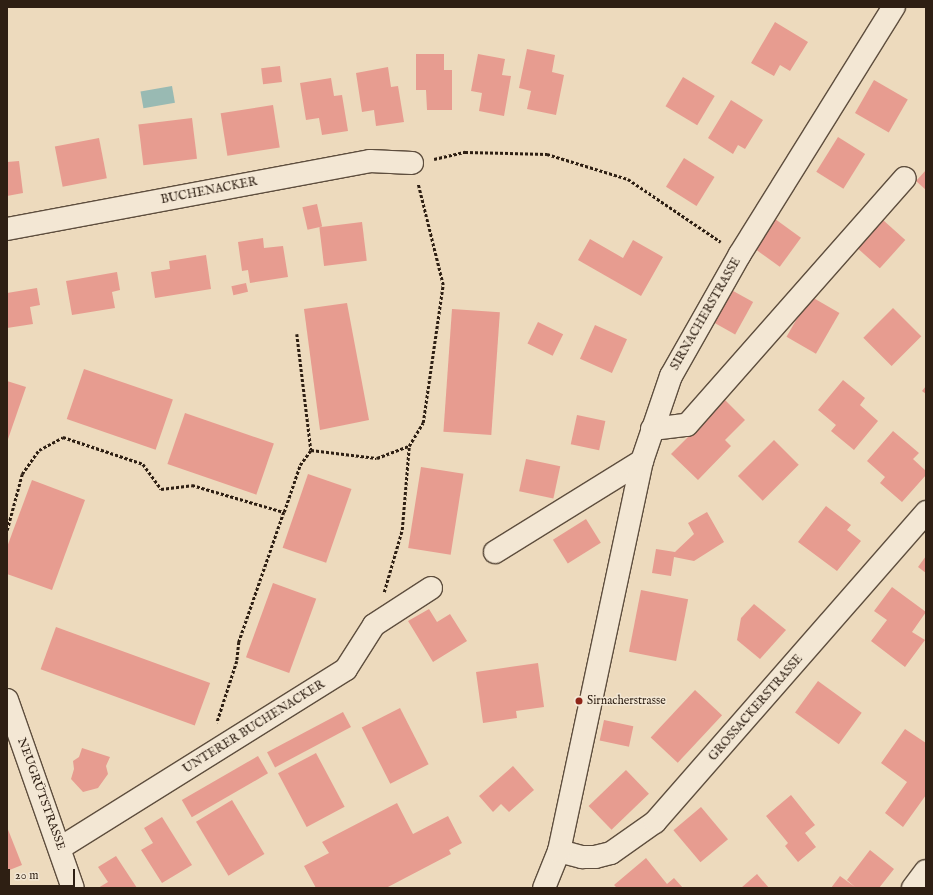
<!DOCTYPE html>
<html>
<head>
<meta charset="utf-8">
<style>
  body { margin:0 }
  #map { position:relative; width:933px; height:895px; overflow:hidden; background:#eddabd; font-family:"IM FELL English",serif }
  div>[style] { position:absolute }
  .water>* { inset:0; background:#99bab3; transform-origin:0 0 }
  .building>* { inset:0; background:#e79c90; transform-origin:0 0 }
  .path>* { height:2.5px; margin-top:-1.25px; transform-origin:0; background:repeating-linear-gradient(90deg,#2e1f13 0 3px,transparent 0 5px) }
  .roads { filter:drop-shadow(1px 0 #5e4e3e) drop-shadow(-1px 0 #5e4e3e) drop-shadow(0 1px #5e4e3e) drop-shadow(0 -1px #5e4e3e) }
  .minor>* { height:22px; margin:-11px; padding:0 11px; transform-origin:11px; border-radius:11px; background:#f3e7d4 }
  .dots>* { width:11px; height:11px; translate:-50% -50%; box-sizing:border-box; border:2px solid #f3e7d4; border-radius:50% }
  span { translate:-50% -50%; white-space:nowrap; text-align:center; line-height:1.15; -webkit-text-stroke:3px #f3e7d4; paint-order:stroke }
  .street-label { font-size:12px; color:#2e1f13 }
  .poi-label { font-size:12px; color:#2e1f13 }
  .left { translate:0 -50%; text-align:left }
  .frame { position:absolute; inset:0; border:8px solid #2e1f13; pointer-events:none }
  .scale { position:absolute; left:8px; top:869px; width:67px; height:18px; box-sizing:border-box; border:2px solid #2e1f13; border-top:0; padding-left:5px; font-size:12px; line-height:14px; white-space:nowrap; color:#2e1f13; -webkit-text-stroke:3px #f3e7d4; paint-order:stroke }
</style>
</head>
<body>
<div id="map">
  <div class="water">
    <i style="left:172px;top:86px;width:17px;height:32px;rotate:80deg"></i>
  </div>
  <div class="building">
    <i style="clip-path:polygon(775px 22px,808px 42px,790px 71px,780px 65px,774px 76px,751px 63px)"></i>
    <i style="clip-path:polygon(527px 49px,555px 55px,552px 72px,564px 75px,556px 115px,527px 109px,531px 91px,519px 88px)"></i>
    <i style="clip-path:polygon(416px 54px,444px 54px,444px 70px,452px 70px,452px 110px,427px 110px,426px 90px,416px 90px)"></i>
    <i style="clip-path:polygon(478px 54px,505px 59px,502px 75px,511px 76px,504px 116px,479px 111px,482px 93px,471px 91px)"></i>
    <i style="left:280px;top:66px;width:16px;height:19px;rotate:83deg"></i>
    <i style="clip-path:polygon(388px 67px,391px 87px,398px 86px,404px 122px,376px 126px,374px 110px,362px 112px,356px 73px)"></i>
    <i style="left:683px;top:77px;width:37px;height:34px;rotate:31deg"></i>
    <i style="clip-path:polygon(331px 78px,334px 96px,342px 95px,348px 131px,322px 135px,319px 118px,306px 120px,300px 83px)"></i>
    <i style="left:874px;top:80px;width:39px;height:38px;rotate:30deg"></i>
    <i style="clip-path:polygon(731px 100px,763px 120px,745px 149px,738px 145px,733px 154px,708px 138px)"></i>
    <i style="left:273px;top:105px;width:43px;height:53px;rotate:81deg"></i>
    <i style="left:192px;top:118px;width:41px;height:54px;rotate:83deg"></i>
    <i style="left:838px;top:137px;width:32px;height:41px;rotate:32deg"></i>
    <i style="left:99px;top:138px;width:41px;height:45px;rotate:79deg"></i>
    <i style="left:684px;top:158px;width:36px;height:34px;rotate:32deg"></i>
    <i style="clip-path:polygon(19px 161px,23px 193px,7px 196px,7px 162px)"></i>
    <i style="clip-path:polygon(926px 170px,926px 190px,916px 181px)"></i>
    <i style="left:317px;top:204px;width:23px;height:15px;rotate:77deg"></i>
    <i style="left:771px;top:216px;width:37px;height:36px;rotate:36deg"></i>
    <i style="left:883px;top:220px;width:30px;height:38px;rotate:42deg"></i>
    <i style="left:362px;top:222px;width:39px;height:43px;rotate:83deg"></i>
    <i style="clip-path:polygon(263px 238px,264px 248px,283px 246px,288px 277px,250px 283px,248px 270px,242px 271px,238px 242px)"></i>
    <i style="clip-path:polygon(590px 239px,623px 258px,633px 240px,663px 257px,641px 296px,578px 260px)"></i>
    <i style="clip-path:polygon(206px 255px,211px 289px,155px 298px,151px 272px,170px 269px,169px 261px)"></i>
    <i style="clip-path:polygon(117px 272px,120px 290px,112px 292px,115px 308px,72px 315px,66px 281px)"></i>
    <i style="left:246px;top:283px;width:9px;height:15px;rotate:77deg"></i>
    <i style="left:726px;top:287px;width:31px;height:37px;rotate:29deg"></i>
    <i style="clip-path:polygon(37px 288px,40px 305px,30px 307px,33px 324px,7px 328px,7px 293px)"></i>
    <i style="left:810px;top:296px;width:34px;height:47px;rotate:30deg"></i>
    <i style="clip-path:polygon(347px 303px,369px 420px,320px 430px,304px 309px)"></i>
    <i style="left:893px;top:308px;width:40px;height:42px;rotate:45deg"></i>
    <i style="left:452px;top:309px;width:48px;height:123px;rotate:4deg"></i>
    <i style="left:538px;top:322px;width:28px;height:24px;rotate:26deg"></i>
    <i style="left:595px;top:325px;width:35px;height:37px;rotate:24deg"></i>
    <i style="left:84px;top:369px;width:94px;height:53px;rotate:19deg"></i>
    <i style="clip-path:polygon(843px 380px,865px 398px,860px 405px,878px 421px,854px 450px,831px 431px,836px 425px,818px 410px)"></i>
    <i style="clip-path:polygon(7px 381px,26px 387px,7px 442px)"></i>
    <i style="clip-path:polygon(926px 386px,926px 394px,922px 391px)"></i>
    <i style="clip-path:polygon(725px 400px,745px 420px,725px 440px,731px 446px,698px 480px,671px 454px)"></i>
    <i style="left:185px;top:413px;width:94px;height:54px;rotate:19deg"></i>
    <i style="left:577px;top:415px;width:29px;height:30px;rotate:12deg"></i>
    <i style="clip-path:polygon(893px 431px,919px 453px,913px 459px,926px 471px,926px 475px,902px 502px,880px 483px,885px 477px,867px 461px)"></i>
    <i style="left:774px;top:440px;width:35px;height:51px;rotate:45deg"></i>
    <i style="left:526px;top:459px;width:35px;height:33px;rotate:12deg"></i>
    <i style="left:421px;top:467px;width:43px;height:82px;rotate:9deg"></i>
    <i style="left:308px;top:474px;width:46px;height:78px;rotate:19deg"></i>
    <i style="clip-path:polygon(32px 480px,85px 500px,52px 590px,7px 574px,7px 547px)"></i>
    <i style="clip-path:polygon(826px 506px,851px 525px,847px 530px,861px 541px,837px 571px,798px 542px)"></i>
    <i style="clip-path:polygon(707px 512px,724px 542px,694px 561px,674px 557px,671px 576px,652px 573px,656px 549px,675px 552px,694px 534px,688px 523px)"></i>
    <i style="left:586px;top:519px;width:28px;height:39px;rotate:58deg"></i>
    <i style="clip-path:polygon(926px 556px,926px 573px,918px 567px)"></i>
    <i style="left:273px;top:583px;width:46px;height:79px;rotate:20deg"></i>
    <i style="clip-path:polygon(892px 587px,926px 612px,912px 632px,925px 640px,905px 667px,871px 641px,887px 620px,874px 611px)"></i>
    <i style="left:641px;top:590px;width:48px;height:63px;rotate:11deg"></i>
    <i style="clip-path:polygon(754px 604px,786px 630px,760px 659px,737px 640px,741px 618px)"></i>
    <i style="clip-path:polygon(429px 609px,437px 622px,450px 614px,467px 641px,433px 662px,408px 621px)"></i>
    <i style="left:56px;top:627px;width:164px;height:45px;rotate:20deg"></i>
    <i style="clip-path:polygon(538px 663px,544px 707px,516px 711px,517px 718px,483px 723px,476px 672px)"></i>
    <i style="left:818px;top:681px;width:54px;height:39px;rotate:36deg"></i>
    <i style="left:695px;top:690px;width:37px;height:65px;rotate:43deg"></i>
    <i style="left:400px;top:708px;width:63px;height:43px;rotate:63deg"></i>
    <i style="left:343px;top:712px;width:17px;height:86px;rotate:62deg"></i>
    <i style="left:604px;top:720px;width:30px;height:21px;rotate:12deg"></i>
    <i style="clip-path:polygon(905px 729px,926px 743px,926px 795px,903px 827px,885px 813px,907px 782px,881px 763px)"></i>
    <i style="clip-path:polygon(82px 748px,110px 757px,106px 766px,108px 774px,98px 788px,83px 792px,71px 779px,74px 769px,73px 761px,79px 757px)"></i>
    <i style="left:316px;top:753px;width:61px;height:43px;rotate:62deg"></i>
    <i style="left:258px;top:756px;width:20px;height:88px;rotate:60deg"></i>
    <i style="clip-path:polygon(513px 766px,534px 790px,509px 812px,501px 804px,493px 812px,479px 796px)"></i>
    <i style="left:626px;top:770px;width:33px;height:52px;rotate:46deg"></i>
    <i style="clip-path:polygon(791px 795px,815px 825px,805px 833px,816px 847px,798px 862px,785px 846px,788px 843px,766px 816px)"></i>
    <i style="left:232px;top:800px;width:63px;height:42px;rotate:59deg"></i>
    <i style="clip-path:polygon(397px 803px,413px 834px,448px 816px,462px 843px,449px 850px,451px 854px,386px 888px,316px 888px,304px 866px,329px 853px,322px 842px)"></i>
    <i style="left:701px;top:807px;width:42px;height:36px;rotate:50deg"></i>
    <i style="clip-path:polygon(162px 817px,192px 865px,162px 883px,141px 850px,153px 843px,144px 828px)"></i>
    <i style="clip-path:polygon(7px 827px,22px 865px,7px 871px)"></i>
    <i style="clip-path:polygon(870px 850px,894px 869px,879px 888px,831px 888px,840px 876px,855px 887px,847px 880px)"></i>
    <i style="clip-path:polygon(116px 856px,137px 888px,98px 888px,108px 882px,98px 867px)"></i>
    <i style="clip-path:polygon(646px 858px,667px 884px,674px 878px,683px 888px,617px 888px,614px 885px)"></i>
    <i style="clip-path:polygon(757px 874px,769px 888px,741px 888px)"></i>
  </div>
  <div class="path">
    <i style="left:434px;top:159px;width:32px;rotate:-13deg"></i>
    <i style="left:465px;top:152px;width:82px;rotate:1.4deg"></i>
    <i style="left:547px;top:154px;width:85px;rotate:17.2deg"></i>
    <i style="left:628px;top:179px;width:112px;rotate:34.1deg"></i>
    <i style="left:297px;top:334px;width:117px;rotate:83.1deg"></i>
    <i style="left:284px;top:512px;width:50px;rotate:-71.2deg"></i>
    <i style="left:300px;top:465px;width:19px;rotate:-54deg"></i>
    <i style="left:311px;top:450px;width:66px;rotate:6.9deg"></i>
    <i style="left:377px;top:458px;width:34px;rotate:-21deg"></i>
    <i style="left:409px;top:446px;width:27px;rotate:-59deg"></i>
    <i style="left:423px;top:423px;width:139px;rotate:-81.8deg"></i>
    <i style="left:443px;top:285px;width:104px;rotate:-103.9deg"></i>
    <i style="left:7px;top:530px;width:58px;rotate:-75deg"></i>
    <i style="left:22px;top:474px;width:29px;rotate:-55deg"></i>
    <i style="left:39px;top:450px;width:27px;rotate:-28deg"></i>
    <i style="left:63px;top:437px;width:84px;rotate:18.6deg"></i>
    <i style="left:143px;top:464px;width:31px;rotate:54deg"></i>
    <i style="left:161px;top:489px;width:31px;rotate:-7deg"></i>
    <i style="left:192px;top:485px;width:96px;rotate:16.4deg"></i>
    <i style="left:284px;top:512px;width:138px;rotate:109.1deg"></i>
    <i style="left:239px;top:642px;width:19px;rotate:96deg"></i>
    <i style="left:237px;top:661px;width:65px;rotate:107.9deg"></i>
    <i style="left:384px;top:592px;width:65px;rotate:-73.8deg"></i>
    <i style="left:402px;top:530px;width:84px;rotate:-85.2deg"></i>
  </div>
  <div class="roads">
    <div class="minor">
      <i style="left:7px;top:229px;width:369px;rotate:-10.6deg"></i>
      <i style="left:370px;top:161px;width:42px;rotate:2.7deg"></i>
      <i style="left:652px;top:429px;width:35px;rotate:-7deg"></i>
      <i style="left:687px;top:425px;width:329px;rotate:-48.6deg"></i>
      <i style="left:495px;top:552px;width:173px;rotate:-31.8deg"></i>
      <i style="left:7px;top:700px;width:199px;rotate:70.7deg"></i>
      <i style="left:60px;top:848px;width:337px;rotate:-32deg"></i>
      <i style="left:346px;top:669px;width:52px;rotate:-57.5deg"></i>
      <i style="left:374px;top:625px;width:68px;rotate:-33deg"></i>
      <i style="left:559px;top:851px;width:24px;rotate:15deg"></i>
      <i style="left:582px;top:857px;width:13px"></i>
      <i style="left:595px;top:857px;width:16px;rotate:-14deg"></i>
      <i style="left:611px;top:853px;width:54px;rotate:-35.2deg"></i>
      <i style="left:655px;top:822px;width:412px;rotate:-48.8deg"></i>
      <i style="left:544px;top:888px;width:40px;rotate:-68deg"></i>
      <i style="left:559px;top:851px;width:399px;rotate:-78deg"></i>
      <i style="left:642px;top:461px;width:90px;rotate:-71.2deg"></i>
      <i style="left:671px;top:376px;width:140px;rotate:-60.5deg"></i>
      <i style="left:740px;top:254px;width:291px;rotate:-58.1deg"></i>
      <i style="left:913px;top:888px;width:21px;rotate:-53deg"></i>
    </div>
  </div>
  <div class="dots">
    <i style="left:579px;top:701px;background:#8f2418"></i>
  </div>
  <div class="street-label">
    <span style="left:209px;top:191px;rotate:-11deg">BUCHENACKER</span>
    <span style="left:706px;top:314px;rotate:-60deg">SIRNACHERSTRASSE</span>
    <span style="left:756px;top:708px;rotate:-49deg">GROSSACKERSTRASSE</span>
    <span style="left:254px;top:727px;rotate:-32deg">UNTERER BUCHENACKER</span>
    <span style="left:41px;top:794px;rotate:70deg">NEUGRÜTSTRASSE</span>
  </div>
  <div class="poi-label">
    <span class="left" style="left:587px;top:701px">Sirnacherstrasse</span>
  </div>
  <div class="frame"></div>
  <div class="scale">20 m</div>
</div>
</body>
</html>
